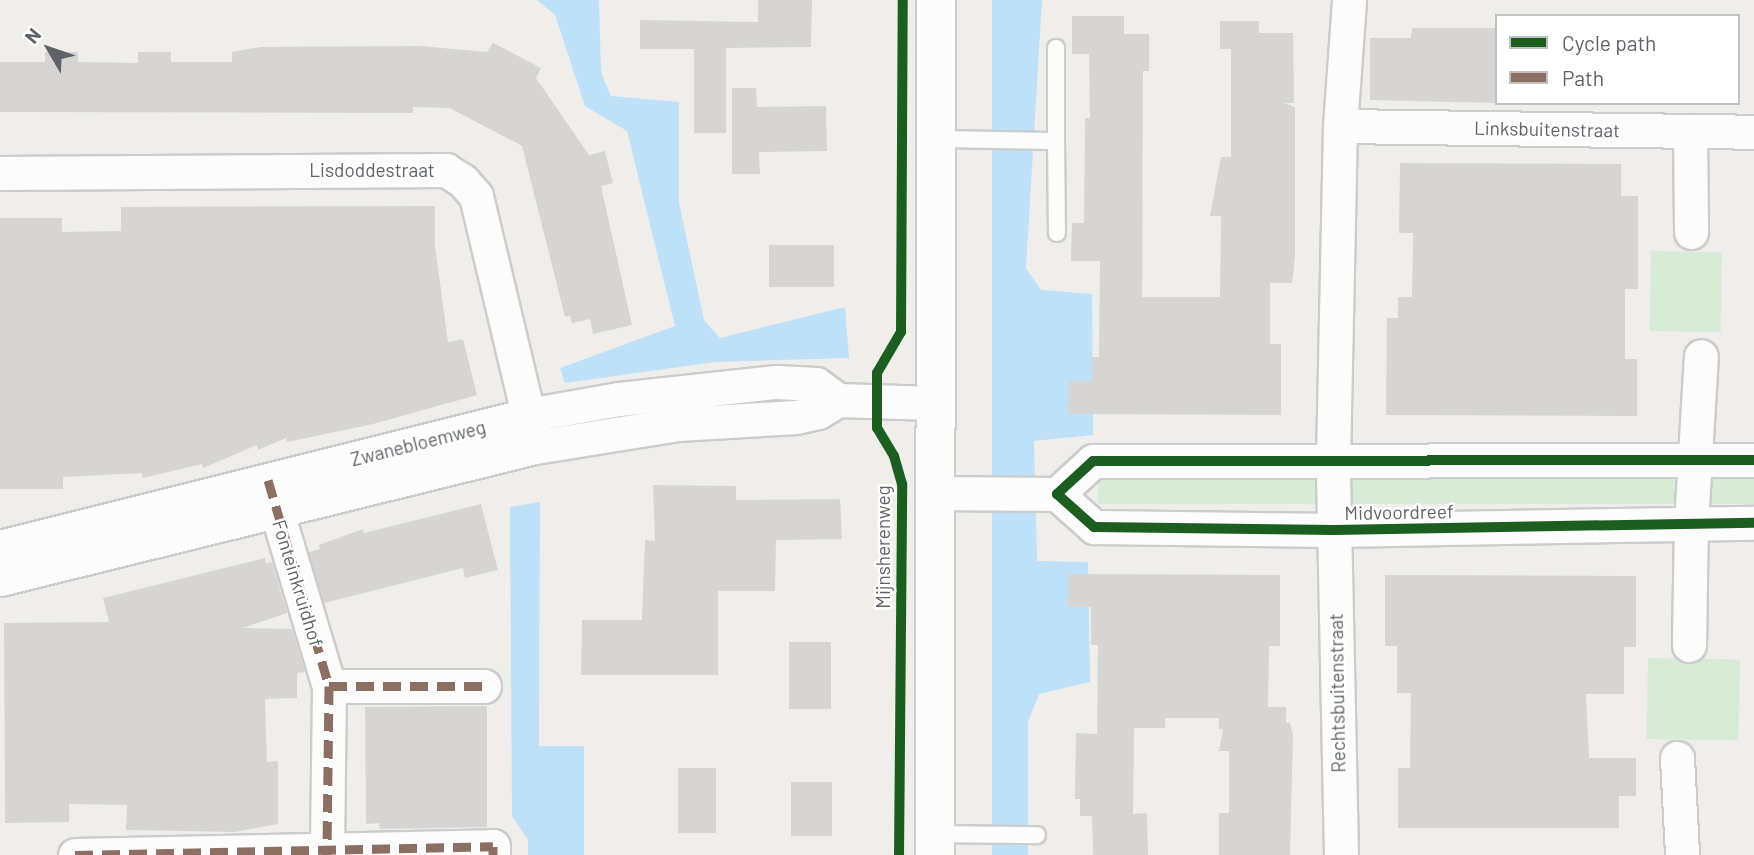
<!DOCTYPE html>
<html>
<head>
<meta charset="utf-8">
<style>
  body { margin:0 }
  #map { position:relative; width:1754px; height:855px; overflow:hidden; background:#efeeea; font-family:Barlow,sans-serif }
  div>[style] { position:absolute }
  .green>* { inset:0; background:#d8ebd6; transform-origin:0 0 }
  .water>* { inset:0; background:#bfe0f9 }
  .building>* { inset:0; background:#d6d5d3; transform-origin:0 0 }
  .roads { filter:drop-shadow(2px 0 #cbcccc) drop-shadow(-2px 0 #cbcccc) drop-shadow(0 2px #cbcccc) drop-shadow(0 -2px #cbcccc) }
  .lane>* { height:16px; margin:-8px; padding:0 8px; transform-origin:8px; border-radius:8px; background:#fdfcfc }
  .street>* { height:33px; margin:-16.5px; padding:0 16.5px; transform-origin:16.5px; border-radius:16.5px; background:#fdfcfc }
  .secondary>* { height:38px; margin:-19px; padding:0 19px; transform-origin:19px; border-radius:19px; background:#fdfcfc }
  .quiet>* { height:9px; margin-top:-4.5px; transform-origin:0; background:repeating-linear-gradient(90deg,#8d6e63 0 18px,transparent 0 27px) }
  .cycleway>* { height:10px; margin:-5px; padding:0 5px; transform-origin:5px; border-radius:5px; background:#1b5e20 }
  span { translate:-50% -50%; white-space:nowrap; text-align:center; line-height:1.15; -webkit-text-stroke:5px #fff; paint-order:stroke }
  .street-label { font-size:19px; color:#5f6368 }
  .legend { position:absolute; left:1495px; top:14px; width:245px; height:91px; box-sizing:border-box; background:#fff; border:2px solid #bfc1c3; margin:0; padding:9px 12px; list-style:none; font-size:21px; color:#5f6368 }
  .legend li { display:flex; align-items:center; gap:14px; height:35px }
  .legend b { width:35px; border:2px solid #bfc1c3 }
  .north { position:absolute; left:14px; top:14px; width:70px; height:70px; -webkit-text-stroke:5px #fff; paint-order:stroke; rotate:309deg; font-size:19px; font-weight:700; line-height:28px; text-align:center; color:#5f6368 }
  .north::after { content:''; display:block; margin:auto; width:24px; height:32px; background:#5f6368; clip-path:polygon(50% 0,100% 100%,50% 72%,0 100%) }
</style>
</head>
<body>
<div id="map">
  <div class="green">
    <i style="left:1651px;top:251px;width:71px;height:80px;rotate:1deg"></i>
    <i style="left:1098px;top:476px;width:656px;height:28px"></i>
    <i style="left:1648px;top:658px;width:92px;height:81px;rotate:1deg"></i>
  </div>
  <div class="water">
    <i style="clip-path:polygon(537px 0,599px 0,601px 73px,611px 96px,679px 102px,679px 203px,704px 320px,720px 338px,845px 307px,849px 358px,715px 362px,565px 383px,560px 368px,675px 326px,627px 131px,585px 106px,555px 15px)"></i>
    <i style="clip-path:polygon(992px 0,1042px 0,1026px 268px,1041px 290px,1092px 294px,1093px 435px,1034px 441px,1037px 561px,1088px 562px,1090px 682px,1039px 694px,1028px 722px,1028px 855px,992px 855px)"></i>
    <i style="clip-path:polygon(540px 502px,539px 746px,584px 746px,584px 855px,528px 855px,528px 840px,512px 816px,510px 507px)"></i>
  </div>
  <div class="building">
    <i style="clip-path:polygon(758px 0,812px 0,811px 47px,726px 48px,726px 133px,694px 133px,694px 49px,640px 49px,640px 20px,758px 22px)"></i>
    <i style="clip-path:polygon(1072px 16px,1124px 16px,1124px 34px,1149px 34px,1149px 71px,1143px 71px,1142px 297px,1220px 297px,1221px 216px,1210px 216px,1221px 157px,1231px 157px,1231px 49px,1220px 49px,1220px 21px,1259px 21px,1259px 33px,1293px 33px,1294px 103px,1284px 103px,1295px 107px,1295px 255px,1292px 283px,1270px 283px,1270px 344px,1281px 344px,1281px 415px,1068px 414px,1069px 381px,1092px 381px,1092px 357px,1099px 357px,1100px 261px,1071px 261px,1072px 223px,1084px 223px,1085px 118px,1090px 118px,1089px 54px,1072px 54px)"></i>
    <i style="clip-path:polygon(1412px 28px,1497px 28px,1497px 103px,1370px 100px,1370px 38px,1411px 38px)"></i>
    <i style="clip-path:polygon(493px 43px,541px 68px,536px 78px,589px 155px,605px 151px,613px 183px,601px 186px,632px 325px,593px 334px,590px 319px,572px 323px,570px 316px,565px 317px,522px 146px,450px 108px,413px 107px,413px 113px,0 112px,0 62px,45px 62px,45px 52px,78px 52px,78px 62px,138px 63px,138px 52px,171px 52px,171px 62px,232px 62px,232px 52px,261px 47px,420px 46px,487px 52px)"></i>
    <i style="clip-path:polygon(732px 88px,756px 88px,757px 107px,826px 106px,827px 151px,759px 152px,760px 174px,732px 174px)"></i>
    <i style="clip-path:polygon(1400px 163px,1621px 164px,1621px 196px,1638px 196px,1638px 289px,1625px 289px,1625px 359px,1637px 359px,1637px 416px,1386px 415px,1387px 318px,1398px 318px,1398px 297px,1412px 297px,1413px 233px,1399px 233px)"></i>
    <i style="clip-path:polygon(435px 206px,435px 246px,448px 342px,463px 339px,477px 395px,373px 424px,287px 442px,286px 438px,258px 450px,257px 445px,203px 468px,202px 464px,143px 478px,142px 473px,63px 477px,63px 489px,0 489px,0 218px,62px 218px,62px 232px,121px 231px,121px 207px)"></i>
    <i style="left:769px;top:245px;width:65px;height:42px"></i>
    <i style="clip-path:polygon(653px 485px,736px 486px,736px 500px,840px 499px,842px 539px,776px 540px,775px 591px,718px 591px,718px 675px,581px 675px,582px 620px,642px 620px,645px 540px,655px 541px)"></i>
    <i style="clip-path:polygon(481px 504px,498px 570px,465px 578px,463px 568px,324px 603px,309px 552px,320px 549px,319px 545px,363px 529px,364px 533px)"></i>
    <i style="clip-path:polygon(265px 558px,266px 563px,272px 562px,287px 613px,243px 628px,292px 629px,305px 672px,297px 673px,297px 698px,265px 699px,267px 762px,278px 761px,278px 824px,235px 832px,126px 830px,127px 805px,69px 804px,69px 822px,5px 823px,4px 623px,109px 622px,103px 598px)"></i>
    <i style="clip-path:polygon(1068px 574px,1280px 575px,1280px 646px,1269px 646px,1268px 707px,1286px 707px,1286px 723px,1290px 723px,1293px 735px,1290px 855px,1219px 855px,1219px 813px,1229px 813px,1229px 751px,1219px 751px,1223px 729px,1219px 729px,1219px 718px,1165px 718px,1165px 728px,1134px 728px,1133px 814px,1147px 813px,1148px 855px,1093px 855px,1092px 816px,1080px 816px,1080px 799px,1075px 799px,1076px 733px,1097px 734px,1098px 645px,1091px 645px,1091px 607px,1068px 607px)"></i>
    <i style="clip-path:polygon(1385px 575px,1636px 576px,1636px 647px,1624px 647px,1624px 694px,1586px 694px,1589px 758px,1636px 758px,1636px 796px,1619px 796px,1619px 828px,1398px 828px,1398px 768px,1410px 768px,1411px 693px,1397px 693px,1397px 646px,1385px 646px)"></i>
    <i style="left:789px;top:642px;width:42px;height:67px"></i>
    <i style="clip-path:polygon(487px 706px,487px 827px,380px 829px,379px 823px,366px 824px,365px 707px)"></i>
    <i style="left:678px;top:768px;width:38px;height:65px"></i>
    <i style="left:791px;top:782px;width:41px;height:54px"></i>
  </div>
  <div class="roads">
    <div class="lane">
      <i style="left:1056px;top:48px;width:93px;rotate:90deg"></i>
      <i style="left:937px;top:139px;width:119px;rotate:1deg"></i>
      <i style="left:1056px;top:141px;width:92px;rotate:89.4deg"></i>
      <i style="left:935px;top:834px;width:102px;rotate:0.6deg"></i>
    </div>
    <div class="street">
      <i style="left:1340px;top:126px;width:414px;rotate:0.8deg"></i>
      <i style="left:1690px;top:131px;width:101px;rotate:89.4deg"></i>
      <i style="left:0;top:173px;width:446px;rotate:-0.4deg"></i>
      <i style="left:446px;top:170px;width:20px;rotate:33deg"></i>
      <i style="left:463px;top:181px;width:20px;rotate:49deg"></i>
      <i style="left:476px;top:196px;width:246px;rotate:76.6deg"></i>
      <i style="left:1754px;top:460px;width:661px;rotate:179.91deg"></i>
      <i style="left:1093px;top:461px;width:49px;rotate:137.5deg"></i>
      <i style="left:1057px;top:494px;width:50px;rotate:41.7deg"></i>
      <i style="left:1094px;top:527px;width:240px;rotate:0.7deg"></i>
      <i style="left:1334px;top:530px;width:420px;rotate:-1deg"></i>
      <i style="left:271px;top:492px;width:202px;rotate:73.4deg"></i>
      <i style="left:329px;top:686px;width:169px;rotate:90.7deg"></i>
      <i style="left:934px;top:493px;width:123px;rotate:0.5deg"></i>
      <i style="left:0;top:547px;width:544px;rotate:-14.04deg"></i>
      <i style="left:528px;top:415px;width:92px;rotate:-10deg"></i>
      <i style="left:619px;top:399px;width:158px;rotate:-6.2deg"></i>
      <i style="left:776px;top:382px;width:40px;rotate:2.9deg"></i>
      <i style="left:816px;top:384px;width:27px;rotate:36deg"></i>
      <i style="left:0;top:579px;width:551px;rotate:-13.86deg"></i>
      <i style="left:535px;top:447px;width:145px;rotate:-9.1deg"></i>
      <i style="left:678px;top:424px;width:118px;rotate:-3.4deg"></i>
      <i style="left:796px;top:417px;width:23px;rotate:-13deg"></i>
      <i style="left:818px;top:412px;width:23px;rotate:-31deg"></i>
      <i style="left:838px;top:400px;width:96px;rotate:1.8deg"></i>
      <i style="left:1689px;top:645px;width:122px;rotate:-89.1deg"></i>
      <i style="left:1691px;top:523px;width:167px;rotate:-86.6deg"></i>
      <i style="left:329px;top:686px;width:155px"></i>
      <i style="left:1677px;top:758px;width:97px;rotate:87deg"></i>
      <i style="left:75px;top:855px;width:418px;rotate:-1.2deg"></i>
      <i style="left:493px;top:846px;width:9px;rotate:90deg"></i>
      <i style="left:1341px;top:855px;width:395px;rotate:-91.2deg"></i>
      <i style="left:1333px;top:460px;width:334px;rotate:-88.8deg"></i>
      <i style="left:1340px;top:126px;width:126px;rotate:-85.9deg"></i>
    </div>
    <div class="secondary">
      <i style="left:935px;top:855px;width:855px;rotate:-89.93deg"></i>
    </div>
  </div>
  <div class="quiet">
    <i style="left:268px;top:480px;width:215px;rotate:73.5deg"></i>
    <i style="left:329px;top:686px;width:169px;rotate:90.7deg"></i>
    <i style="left:329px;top:686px;width:155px"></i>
    <i style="left:75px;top:855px;width:418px;rotate:-1.2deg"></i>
    <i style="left:493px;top:846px;width:9px;rotate:90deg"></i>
  </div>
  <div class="cycleway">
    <i style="left:1754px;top:460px;width:661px;rotate:179.91deg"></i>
    <i style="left:1093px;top:461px;width:49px;rotate:137.5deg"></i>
    <i style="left:1057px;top:494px;width:50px;rotate:41.7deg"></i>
    <i style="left:1094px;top:527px;width:240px;rotate:0.7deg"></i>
    <i style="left:1334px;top:530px;width:420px;rotate:-1deg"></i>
    <i style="left:899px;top:855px;width:371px;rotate:-89.5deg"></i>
    <i style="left:902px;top:484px;width:29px;rotate:-106deg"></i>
    <i style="left:894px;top:456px;width:33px;rotate:-121deg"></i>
    <i style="left:877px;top:428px;width:55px;rotate:-90deg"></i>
    <i style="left:877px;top:373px;width:48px;rotate:-59.7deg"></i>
    <i style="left:901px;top:332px;width:332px;rotate:-89.7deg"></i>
  </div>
  <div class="street-label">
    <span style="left:1547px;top:129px;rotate:1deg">Linksbuitenstraat</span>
    <span style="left:372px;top:170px">Lisdoddestraat</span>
    <span style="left:418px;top:443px;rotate:-14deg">Zwanebloemweg</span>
    <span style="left:1399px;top:512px;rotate:-1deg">Midvoordreef</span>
    <span style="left:883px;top:547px;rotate:-90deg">Mijnsherenweg</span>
    <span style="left:298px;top:583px;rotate:73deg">Fonteinkruidhof</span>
    <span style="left:1337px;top:693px;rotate:-91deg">Rechtsbuitenstraat</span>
  </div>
  <ul class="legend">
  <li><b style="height:9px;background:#1b5e20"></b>Cycle path</li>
  <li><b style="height:9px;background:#8d6e63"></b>Path</li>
  </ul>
  <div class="north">N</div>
</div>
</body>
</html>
